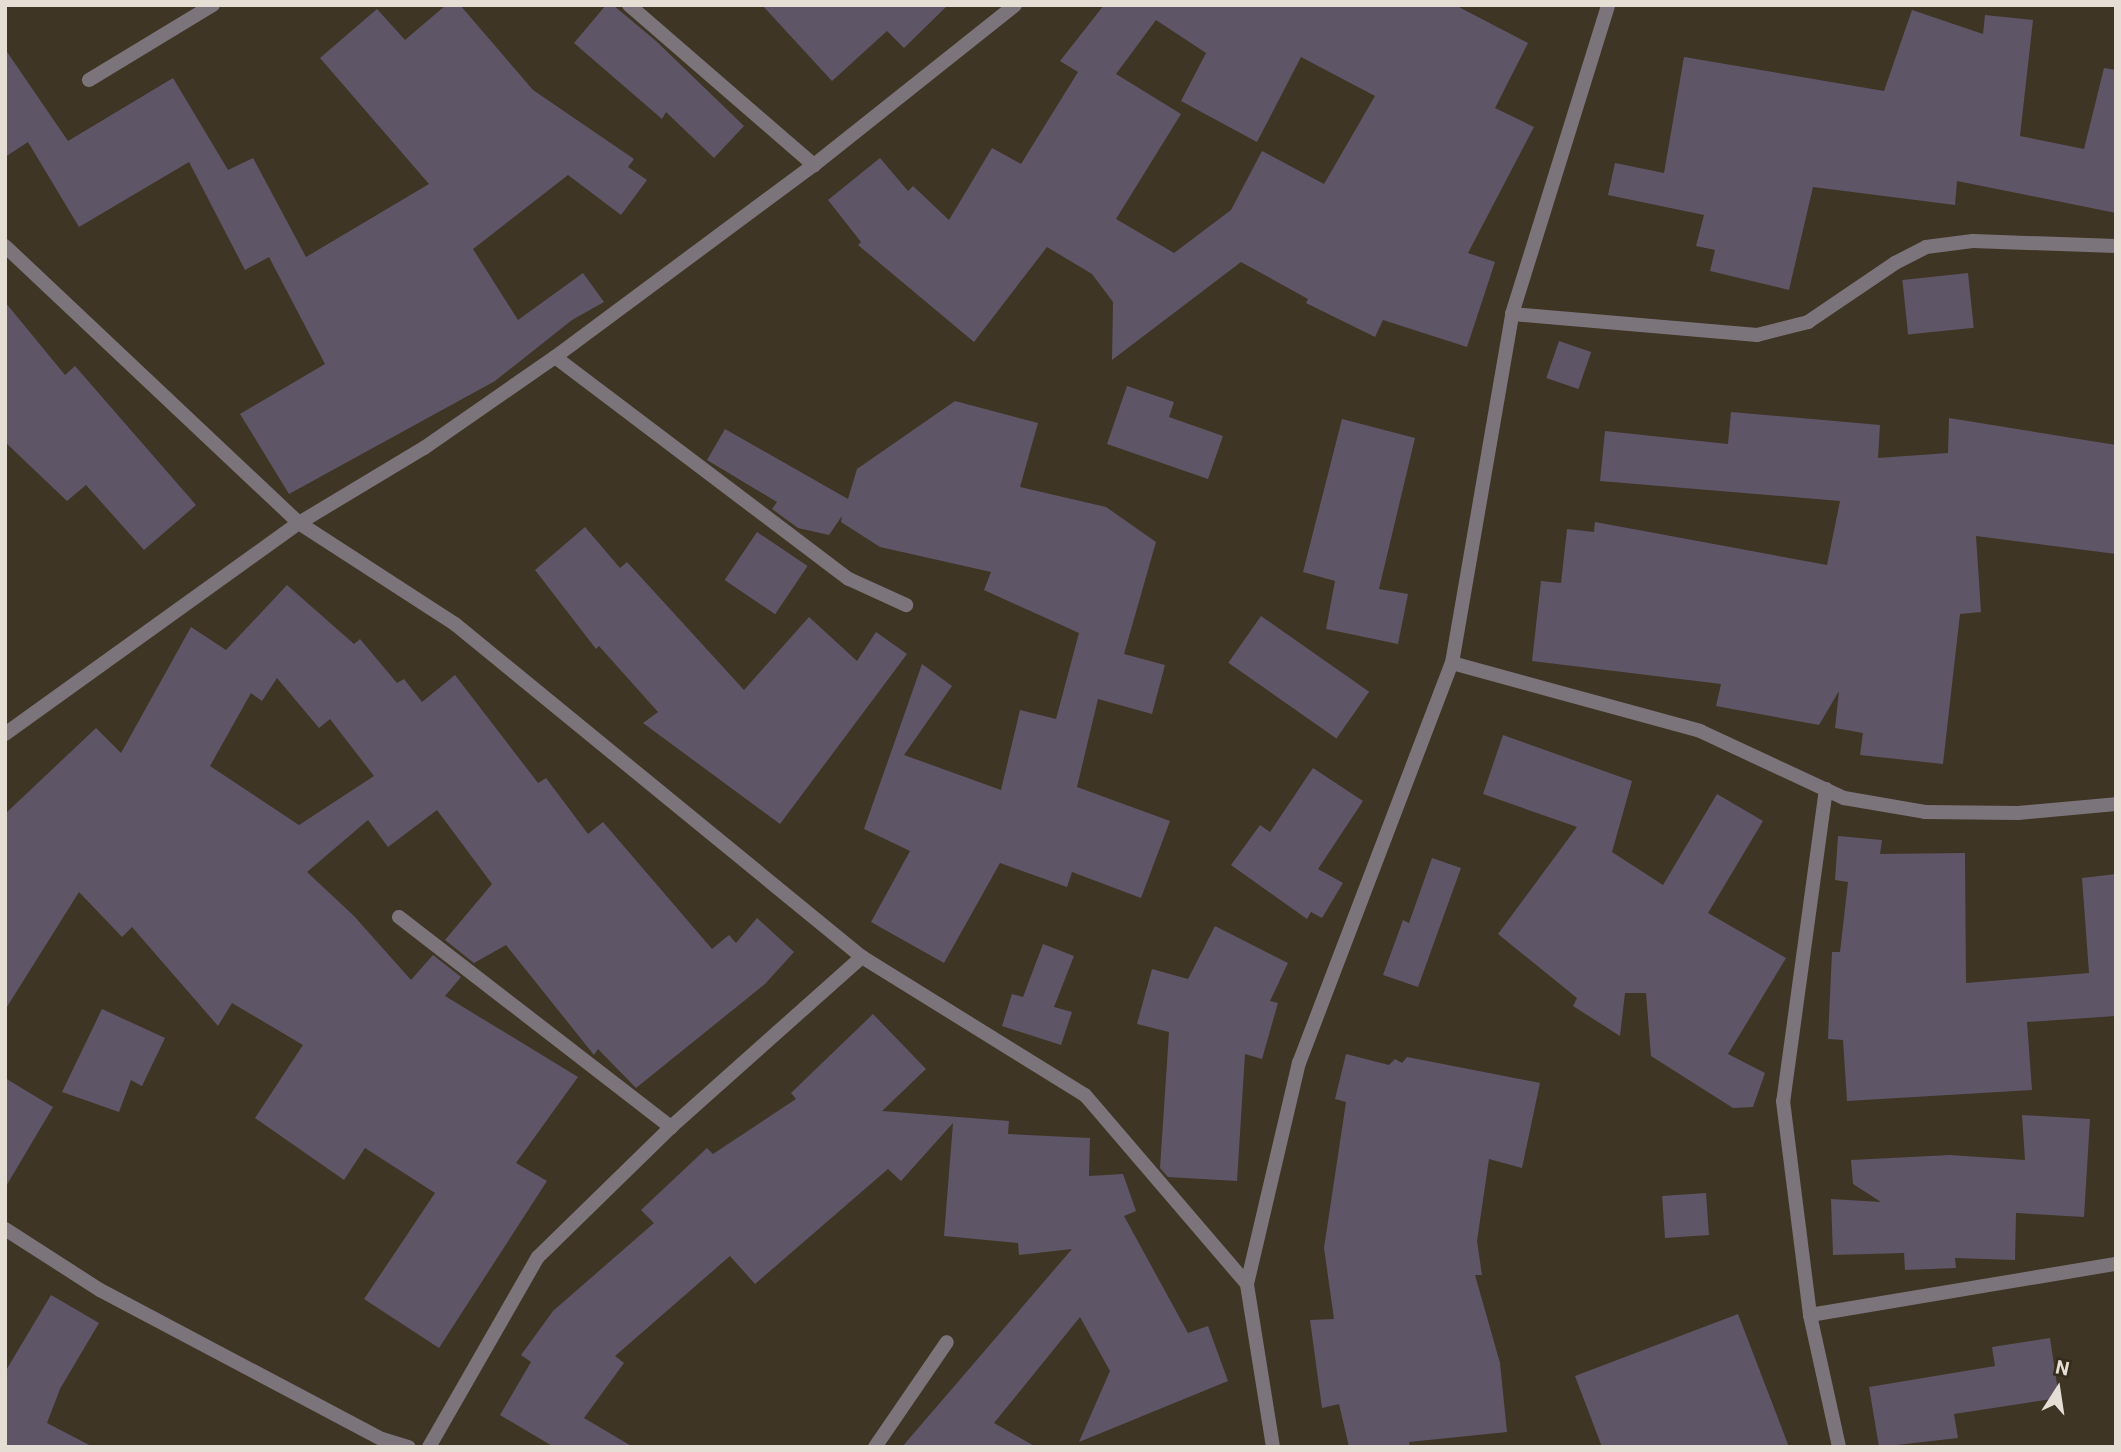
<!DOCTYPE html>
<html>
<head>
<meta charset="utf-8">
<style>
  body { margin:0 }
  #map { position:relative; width:2121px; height:1452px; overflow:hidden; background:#3f3525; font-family:Roboto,sans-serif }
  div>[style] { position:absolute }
  .building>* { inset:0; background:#5e5567; transform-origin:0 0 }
  .street>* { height:14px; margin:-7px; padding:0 7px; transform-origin:7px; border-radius:7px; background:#7c747b }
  span { translate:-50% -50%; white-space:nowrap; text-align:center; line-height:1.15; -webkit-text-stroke:6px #352b1b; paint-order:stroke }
  .frame { position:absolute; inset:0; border:7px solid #e4ded4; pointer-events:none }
  .north { position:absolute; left:2023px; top:1354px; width:70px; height:70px; -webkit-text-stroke:5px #352b1b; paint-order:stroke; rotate:12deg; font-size:19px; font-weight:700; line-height:28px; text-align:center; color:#e4ded4 }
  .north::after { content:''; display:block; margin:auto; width:24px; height:32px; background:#e4ded4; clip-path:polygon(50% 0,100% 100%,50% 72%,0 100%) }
</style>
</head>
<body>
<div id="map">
  <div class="building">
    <i style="clip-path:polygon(446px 5px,460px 5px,533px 90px,634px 159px,628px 167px,647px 180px,621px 215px,568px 175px,473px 249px,518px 320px,583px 273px,604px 302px,572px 320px,495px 381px,289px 494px,240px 414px,325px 364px,269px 257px,245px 270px,189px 162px,79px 227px,28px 142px,5px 157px,5px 49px,68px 141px,173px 78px,228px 170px,253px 158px,306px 257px,429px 184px,320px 58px,377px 9px,405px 40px)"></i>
    <i style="clip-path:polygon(606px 5px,613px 5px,656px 41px,744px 126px,714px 158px,666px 112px,662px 119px,574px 43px)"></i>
    <i style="clip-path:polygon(762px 5px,948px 5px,904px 48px,887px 31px,832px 81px)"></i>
    <i style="clip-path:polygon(evenodd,1104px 5px,1455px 5px,1528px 43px,1495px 108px,1534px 127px,1468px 253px,1495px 262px,1467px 347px,1383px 320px,1375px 337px,1306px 303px,1308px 299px,1241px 262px,1112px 360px,1113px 302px,1092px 274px,1047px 247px,974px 342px,858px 245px,861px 242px,828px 200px,880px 158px,908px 191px,913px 186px,949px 220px,992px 148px,1021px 164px,1078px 72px,1060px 61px,1104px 5px,1156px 20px,1206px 53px,1181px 101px,1257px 142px,1301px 57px,1375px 96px,1324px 184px,1262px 151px,1231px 210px,1174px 253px,1116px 219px,1181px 114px,1116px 74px,1156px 20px)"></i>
    <i style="clip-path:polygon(1912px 10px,1983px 34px,1985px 15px,2033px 20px,2020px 136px,2084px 149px,2104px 68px,2116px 70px,2116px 213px,1957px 181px,1955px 205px,1813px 187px,1789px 290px,1710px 271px,1715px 250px,1696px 246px,1704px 215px,1608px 195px,1615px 163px,1664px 173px,1684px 57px,1884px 91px)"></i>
    <i style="left:1968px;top:273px;width:55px;height:66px;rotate:84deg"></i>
    <i style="clip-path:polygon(5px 302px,65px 375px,75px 366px,196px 505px,144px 550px,86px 485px,67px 501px,5px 442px)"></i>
    <i style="left:1559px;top:341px;width:34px;height:39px;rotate:19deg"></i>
    <i style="clip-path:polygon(1127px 386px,1174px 402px,1169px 417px,1223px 436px,1208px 479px,1107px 444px)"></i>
    <i style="clip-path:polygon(955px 401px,1038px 423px,1020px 487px,1106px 507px,1156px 542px,1124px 654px,1165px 665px,1152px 714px,1098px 699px,1077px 787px,1170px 821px,1141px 898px,1072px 872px,1067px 887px,1000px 863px,944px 963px,871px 922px,910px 851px,864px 829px,922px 664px,952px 686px,904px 755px,1001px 790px,1020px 710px,1056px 719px,1079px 633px,984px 590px,991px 572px,880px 547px,841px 522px,842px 516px,829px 535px,798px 528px,772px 509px,777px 502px,707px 460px,725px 429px,848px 499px,857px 469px)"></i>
    <i style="clip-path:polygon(1731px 412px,1880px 425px,1878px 458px,1948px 453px,1949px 418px,2116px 445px,2116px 554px,1976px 536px,1981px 612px,1960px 614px,1943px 764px,1860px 755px,1863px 733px,1835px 728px,1839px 691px,1819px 725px,1716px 706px,1721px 684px,1532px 661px,1541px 581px,1561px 583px,1567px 529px,1594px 532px,1595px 522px,1827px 565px,1840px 501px,1600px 481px,1605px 431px,1728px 444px)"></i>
    <i style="clip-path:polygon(1342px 419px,1415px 438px,1379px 589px,1408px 594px,1398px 644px,1326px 629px,1335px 581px,1303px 572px)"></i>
    <i style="clip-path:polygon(585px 527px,620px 568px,627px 562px,744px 690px,809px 617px,857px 661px,876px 632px,907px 654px,780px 824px,643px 723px,658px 712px,599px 646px,596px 649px,535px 570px)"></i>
    <i style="left:757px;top:532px;width:61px;height:58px;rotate:34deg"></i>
    <i style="clip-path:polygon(evenodd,287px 585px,354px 644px,360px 639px,397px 683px,404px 679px,422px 702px,455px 675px,538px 783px,546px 778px,588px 834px,603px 822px,712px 949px,729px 935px,736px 943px,757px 918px,794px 952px,765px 984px,636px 1088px,598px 1049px,594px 1055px,506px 945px,474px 963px,445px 940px,492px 884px,437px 810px,388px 847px,368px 820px,307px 872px,354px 916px,411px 980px,433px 955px,461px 977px,445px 996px,578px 1077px,516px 1163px,547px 1181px,439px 1348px,364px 1299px,435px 1193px,365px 1148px,344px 1180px,255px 1118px,303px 1045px,232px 1003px,218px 1026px,132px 927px,122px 937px,79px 892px,5px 1010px,5px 814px,96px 728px,121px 753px,191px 627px,226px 650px,287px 585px,277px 678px,319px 728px,330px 719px,374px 776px,299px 825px,210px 766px,251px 693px,262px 701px,277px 678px)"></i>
    <i style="left:1261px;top:616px;width:132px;height:57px;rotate:35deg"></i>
    <i style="clip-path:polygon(1503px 735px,1632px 781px,1612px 852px,1663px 885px,1717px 794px,1763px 821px,1708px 913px,1786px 958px,1728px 1054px,1765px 1073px,1753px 1107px,1733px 1108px,1651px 1056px,1646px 993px,1625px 993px,1620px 1036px,1573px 1006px,1577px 998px,1498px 934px,1577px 827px,1483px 794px)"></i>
    <i style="clip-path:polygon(1313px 768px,1363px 801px,1318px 869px,1343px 883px,1322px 918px,1311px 912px,1307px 919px,1231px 865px,1260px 825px,1270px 832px)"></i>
    <i style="clip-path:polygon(1838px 836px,1882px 840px,1880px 854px,1965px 853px,1966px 983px,2089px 973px,2082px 878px,2116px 874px,2116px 1016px,2027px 1022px,2032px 1090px,1847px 1101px,1843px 1040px,1828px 1039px,1832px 952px,1840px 952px,1848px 882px,1835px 880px)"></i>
    <i style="clip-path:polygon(1432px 858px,1461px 868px,1418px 987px,1383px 975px,1403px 920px,1409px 923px)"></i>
    <i style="clip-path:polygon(1215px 926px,1288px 963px,1270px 1001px,1278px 1003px,1262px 1059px,1245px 1054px,1237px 1181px,1168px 1177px,1160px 1168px,1169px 1032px,1137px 1024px,1152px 969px,1188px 979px)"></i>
    <i style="clip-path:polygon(1043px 944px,1074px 956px,1054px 1007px,1072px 1012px,1061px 1045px,1002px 1026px,1012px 994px,1023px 997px)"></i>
    <i style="clip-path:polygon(102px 1009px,165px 1038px,142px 1086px,131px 1080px,119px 1112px,62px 1092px)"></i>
    <i style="clip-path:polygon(873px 1014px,926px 1069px,882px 1111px,1009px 1121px,1008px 1134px,1090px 1138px,1089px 1176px,1123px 1174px,1136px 1211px,1124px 1216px,1188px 1333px,1208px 1326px,1228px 1381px,1079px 1442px,1110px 1371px,1080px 1317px,994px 1423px,1036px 1447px,902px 1447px,1072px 1249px,1019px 1255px,1018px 1243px,944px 1236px,953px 1123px,901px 1181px,888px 1169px,755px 1284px,730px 1256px,615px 1356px,624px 1363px,584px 1418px,633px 1447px,554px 1447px,500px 1415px,531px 1362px,521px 1355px,553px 1311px,654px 1223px,641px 1210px,707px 1148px,713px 1154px,796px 1099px,791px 1093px)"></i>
    <i style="clip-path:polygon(1346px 1054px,1389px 1065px,1395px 1059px,1402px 1063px,1407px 1057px,1540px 1083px,1522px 1168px,1489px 1159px,1477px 1241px,1482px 1275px,1475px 1275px,1500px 1363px,1507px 1432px,1409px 1442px,1410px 1447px,1349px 1447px,1339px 1404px,1322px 1408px,1310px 1320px,1334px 1319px,1324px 1248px,1346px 1102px,1335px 1099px)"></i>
    <i style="clip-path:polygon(5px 1078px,53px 1107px,5px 1188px)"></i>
    <i style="clip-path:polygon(2022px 1115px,2090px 1119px,2084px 1217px,2016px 1213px,2015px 1260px,1955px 1258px,1956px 1268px,1905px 1270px,1904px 1253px,1833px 1255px,1831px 1199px,1881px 1202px,1853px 1184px,1851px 1160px,1950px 1155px,2025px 1160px)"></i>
    <i style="left:1706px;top:1193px;width:42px;height:44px;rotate:86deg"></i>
    <i style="clip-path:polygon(51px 1295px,99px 1323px,60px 1389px,47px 1423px,93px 1447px,5px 1447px,5px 1372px)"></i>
    <i style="clip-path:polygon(1738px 1314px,1789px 1447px,1602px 1447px,1575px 1376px)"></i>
    <i style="clip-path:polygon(2050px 1338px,2059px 1398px,1954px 1414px,1958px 1438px,1879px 1447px,1869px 1387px,1995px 1366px,1992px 1347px)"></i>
  </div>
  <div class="street">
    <i style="left:629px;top:5px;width:245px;rotate:40.9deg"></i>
    <i style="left:89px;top:80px;width:145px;rotate:-31.2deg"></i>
    <i style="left:5px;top:246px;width:404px;rotate:43.3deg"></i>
    <i style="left:299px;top:523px;width:186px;rotate:32.9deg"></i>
    <i style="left:455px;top:624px;width:526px;rotate:39.29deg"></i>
    <i style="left:862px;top:957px;width:262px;rotate:31.8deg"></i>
    <i style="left:1085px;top:1095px;width:249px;rotate:49.4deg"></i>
    <i style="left:1512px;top:314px;width:246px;rotate:4.9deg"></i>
    <i style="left:1757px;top:335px;width:53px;rotate:-14.3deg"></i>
    <i style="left:1808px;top:322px;width:105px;rotate:-34.1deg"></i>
    <i style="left:1895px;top:263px;width:35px;rotate:-27deg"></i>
    <i style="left:1926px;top:247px;width:47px;rotate:-7.3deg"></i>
    <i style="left:1973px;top:241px;width:143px;rotate:2deg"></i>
    <i style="left:555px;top:357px;width:368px;rotate:37.1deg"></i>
    <i style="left:849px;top:579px;width:63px;rotate:24.5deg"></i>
    <i style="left:1452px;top:663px;width:257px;rotate:15.3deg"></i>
    <i style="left:1700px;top:731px;width:159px;rotate:25deg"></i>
    <i style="left:1844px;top:798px;width:82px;rotate:9.8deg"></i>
    <i style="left:1925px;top:812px;width:93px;rotate:0.6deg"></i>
    <i style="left:2018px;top:813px;width:98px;rotate:-5.2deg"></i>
    <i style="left:5px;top:734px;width:362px;rotate:-35.7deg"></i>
    <i style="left:299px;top:523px;width:146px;rotate:-31deg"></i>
    <i style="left:424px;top:448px;width:160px;rotate:-34.8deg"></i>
    <i style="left:555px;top:357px;width:322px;rotate:-36.6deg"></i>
    <i style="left:814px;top:165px;width:257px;rotate:-38.5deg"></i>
    <i style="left:1826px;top:789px;width:315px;rotate:97.8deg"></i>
    <i style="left:1783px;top:1101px;width:216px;rotate:82.8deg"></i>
    <i style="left:1810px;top:1315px;width:135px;rotate:77.6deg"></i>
    <i style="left:399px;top:917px;width:344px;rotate:37.7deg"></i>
    <i style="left:5px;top:1229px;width:113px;rotate:32.7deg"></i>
    <i style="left:100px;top:1290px;width:319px;rotate:27.9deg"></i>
    <i style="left:382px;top:1439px;width:28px;rotate:17deg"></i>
    <i style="left:1810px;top:1315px;width:310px;rotate:-9.5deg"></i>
    <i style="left:429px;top:1447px;width:219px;rotate:-60.2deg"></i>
    <i style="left:538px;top:1257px;width:186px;rotate:-44.3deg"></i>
    <i style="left:671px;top:1127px;width:256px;rotate:-41.7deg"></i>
    <i style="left:875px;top:1447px;width:127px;rotate:-55.6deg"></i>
    <i style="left:1273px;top:1447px;width:165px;rotate:-99.1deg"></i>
    <i style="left:1247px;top:1284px;width:227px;rotate:-76.8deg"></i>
    <i style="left:1299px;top:1063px;width:428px;rotate:-69.1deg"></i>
    <i style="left:1452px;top:663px;width:354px;rotate:-80.2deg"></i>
    <i style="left:1512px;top:314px;width:324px;rotate:-72.7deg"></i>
  </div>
  <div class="frame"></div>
  <div class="north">N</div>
</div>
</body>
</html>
